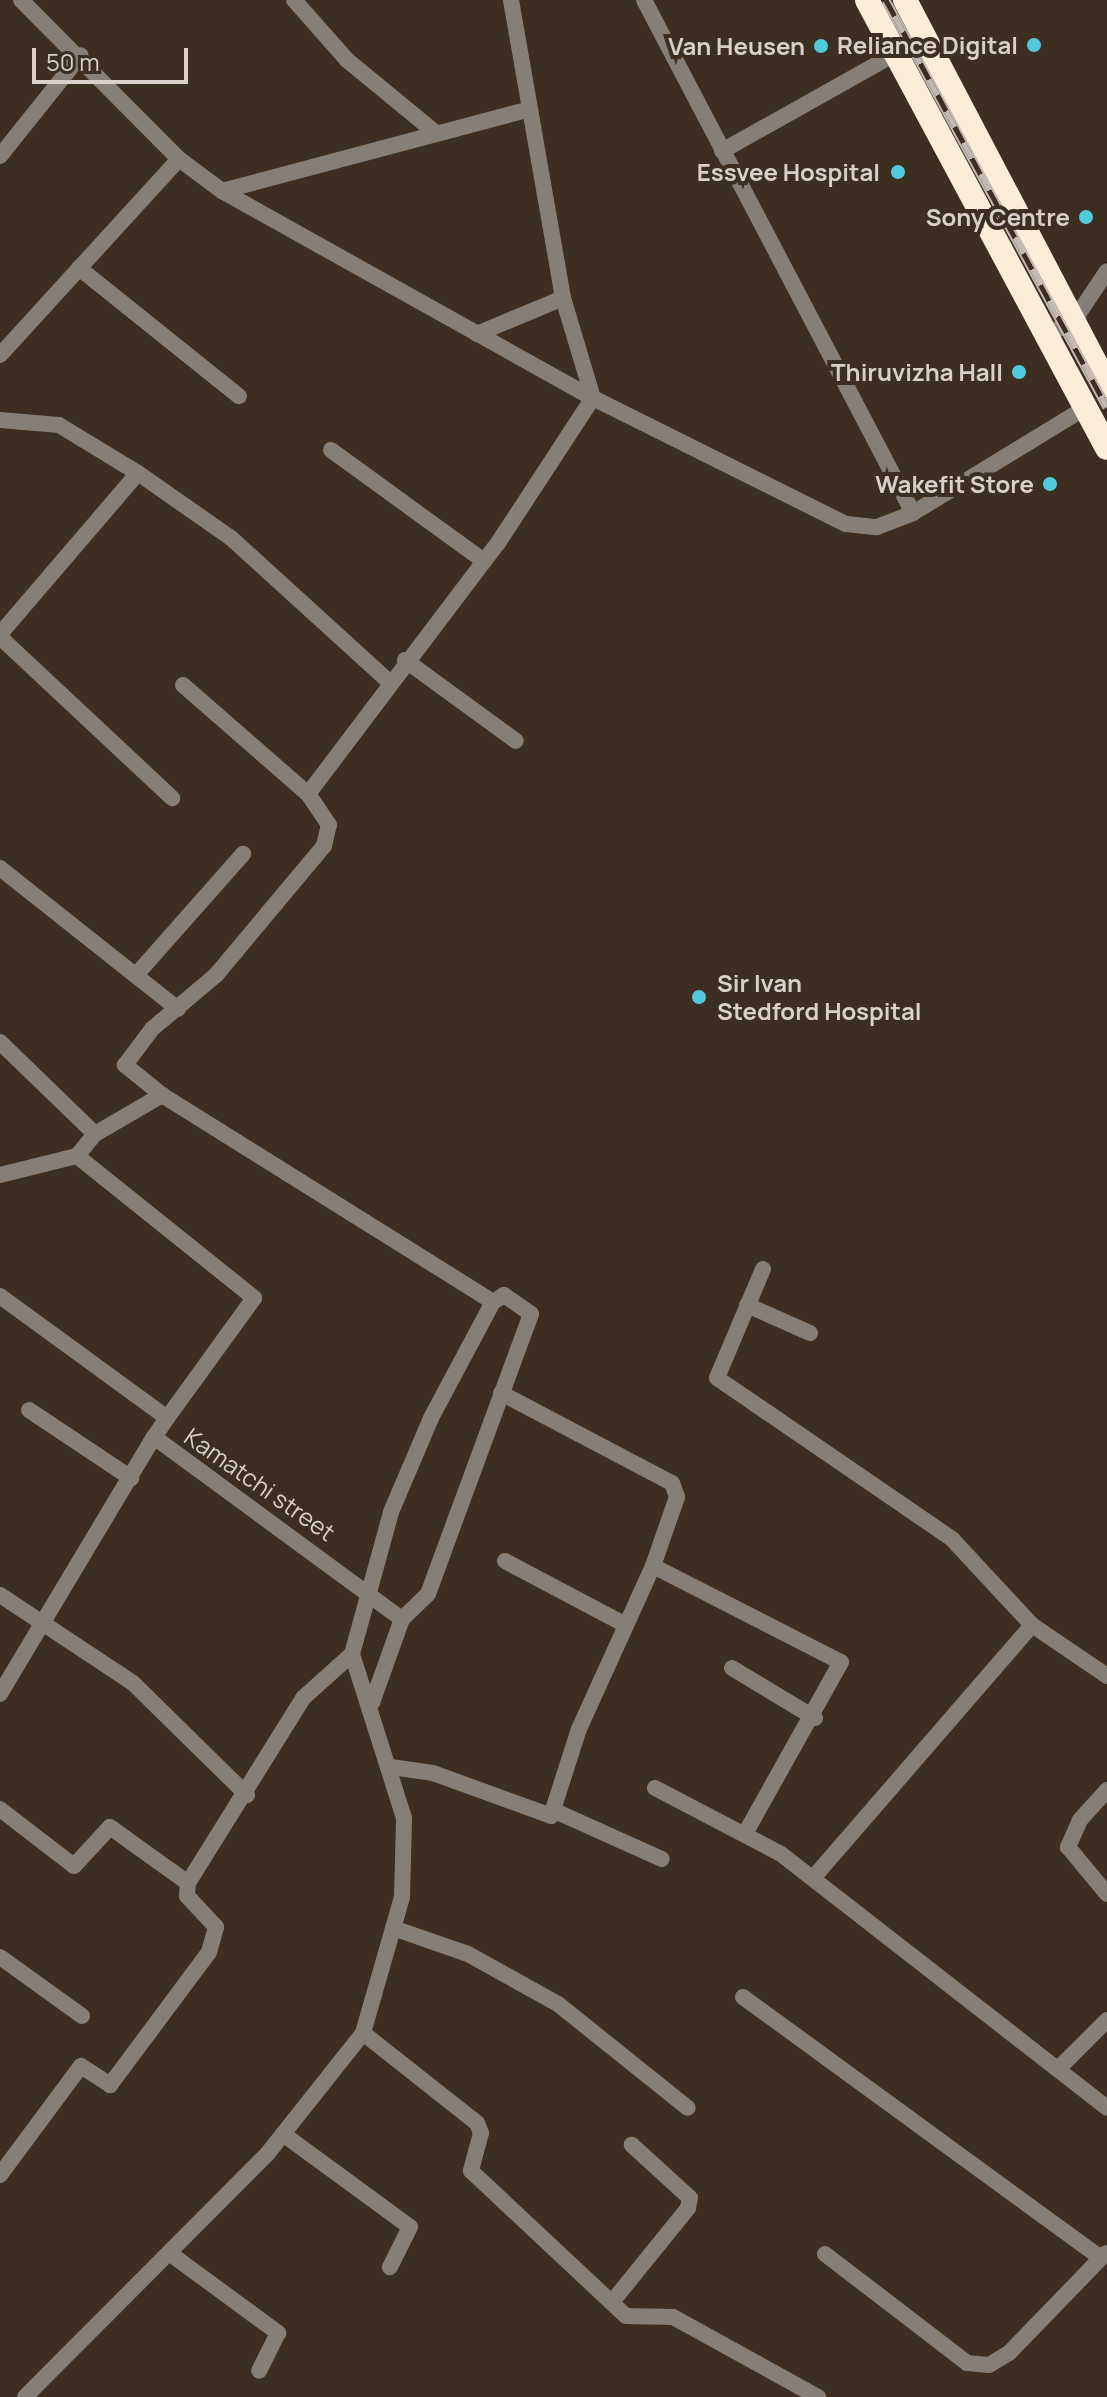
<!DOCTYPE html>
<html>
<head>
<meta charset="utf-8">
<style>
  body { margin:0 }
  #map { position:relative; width:1107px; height:2397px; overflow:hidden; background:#3c2e20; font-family:Manrope,sans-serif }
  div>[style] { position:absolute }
  .street>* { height:16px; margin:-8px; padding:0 8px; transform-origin:8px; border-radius:8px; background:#857f77 }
  .highway>* { height:24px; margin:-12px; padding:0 12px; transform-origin:12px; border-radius:12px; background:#fbedd8 }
  .rail>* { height:9px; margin-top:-4.5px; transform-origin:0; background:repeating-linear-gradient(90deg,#3c2e20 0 18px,#c2b8af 0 36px); box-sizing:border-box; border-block:2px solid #c2b8af }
  .dots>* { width:22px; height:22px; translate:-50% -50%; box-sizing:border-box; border:4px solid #3c2e20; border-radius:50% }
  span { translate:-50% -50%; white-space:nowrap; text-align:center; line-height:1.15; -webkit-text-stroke:8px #3c2e20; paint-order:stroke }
  .poi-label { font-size:24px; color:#dad0c8; font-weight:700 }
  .right { translate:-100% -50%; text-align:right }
  .left { translate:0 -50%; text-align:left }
  .street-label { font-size:24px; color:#dad0c8 }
  .scale { position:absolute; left:32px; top:48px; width:156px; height:36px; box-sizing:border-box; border:4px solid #dad0c8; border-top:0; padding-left:10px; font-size:24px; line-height:28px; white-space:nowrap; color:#dad0c8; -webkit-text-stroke:6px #3c2e20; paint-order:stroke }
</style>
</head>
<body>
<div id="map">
  <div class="street">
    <i style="left:21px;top:0;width:224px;rotate:45.2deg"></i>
    <i style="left:179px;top:159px;width:54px;rotate:36.7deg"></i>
    <i style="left:222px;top:191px;width:425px;rotate:29.2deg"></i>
    <i style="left:593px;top:398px;width:283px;rotate:26.5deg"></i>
    <i style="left:846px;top:524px;width:31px;rotate:6deg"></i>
    <i style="left:877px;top:527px;width:39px;rotate:-21deg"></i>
    <i style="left:913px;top:513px;width:202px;rotate:-31.4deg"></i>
    <i style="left:294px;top:0;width:80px;rotate:48.5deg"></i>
    <i style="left:347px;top:60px;width:115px;rotate:39.4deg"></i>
    <i style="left:644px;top:0;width:579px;rotate:62.33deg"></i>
    <i style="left:722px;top:151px;width:198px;rotate:-29.3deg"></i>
    <i style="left:0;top:156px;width:129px;rotate:-51.3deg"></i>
    <i style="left:222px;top:191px;width:315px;rotate:-14.9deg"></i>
    <i style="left:79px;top:268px;width:205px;rotate:38.7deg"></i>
    <i style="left:477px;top:334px;width:93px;rotate:-22.7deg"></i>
    <i style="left:1046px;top:335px;width:30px;rotate:-26deg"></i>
    <i style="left:1073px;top:322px;width:61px;rotate:-56.3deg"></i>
    <i style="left:0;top:355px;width:265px;rotate:-47.6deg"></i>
    <i style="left:0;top:420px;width:59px;rotate:4.8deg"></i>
    <i style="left:59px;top:425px;width:92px;rotate:31.3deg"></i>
    <i style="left:138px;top:473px;width:113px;rotate:35deg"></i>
    <i style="left:231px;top:538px;width:212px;rotate:42.3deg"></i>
    <i style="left:331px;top:450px;width:189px;rotate:36deg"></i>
    <i style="left:0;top:634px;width:212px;rotate:-49.4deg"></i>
    <i style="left:0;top:637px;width:236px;rotate:43.1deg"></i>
    <i style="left:405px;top:660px;width:137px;rotate:36.1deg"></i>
    <i style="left:183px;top:685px;width:166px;rotate:41.1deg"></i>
    <i style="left:0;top:868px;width:227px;rotate:38.4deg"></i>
    <i style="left:136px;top:975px;width:162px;rotate:-48.5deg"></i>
    <i style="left:0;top:1042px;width:132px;rotate:44.1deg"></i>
    <i style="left:162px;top:1095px;width:390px;rotate:32deg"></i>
    <i style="left:493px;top:1302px;width:13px;rotate:-32deg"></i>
    <i style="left:504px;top:1295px;width:33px;rotate:35deg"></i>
    <i style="left:531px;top:1314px;width:298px;rotate:110.2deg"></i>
    <i style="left:428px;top:1594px;width:36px;rotate:136deg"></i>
    <i style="left:402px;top:1619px;width:89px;rotate:109.7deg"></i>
    <i style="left:77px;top:1156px;width:227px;rotate:38.7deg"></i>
    <i style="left:254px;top:1298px;width:148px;rotate:125.9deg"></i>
    <i style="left:0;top:1175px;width:79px;rotate:-13.9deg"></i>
    <i style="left:77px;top:1156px;width:28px;rotate:-51deg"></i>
    <i style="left:95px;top:1134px;width:78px;rotate:-30.2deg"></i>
    <i style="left:162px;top:1095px;width:48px;rotate:-141deg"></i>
    <i style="left:125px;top:1065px;width:45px;rotate:-53.1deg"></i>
    <i style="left:152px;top:1029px;width:84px;rotate:-40.2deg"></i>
    <i style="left:216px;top:975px;width:168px;rotate:-50.1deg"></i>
    <i style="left:324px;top:846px;width:22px;rotate:-77deg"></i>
    <i style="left:329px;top:825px;width:37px;rotate:-124deg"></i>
    <i style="left:308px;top:794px;width:315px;rotate:-52.9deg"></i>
    <i style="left:498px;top:543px;width:173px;rotate:-56.8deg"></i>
    <i style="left:593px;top:398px;width:104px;rotate:-106.7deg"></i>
    <i style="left:563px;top:298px;width:303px;rotate:-99.9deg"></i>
    <i style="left:763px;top:1269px;width:118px;rotate:112.9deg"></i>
    <i style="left:717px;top:1378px;width:285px;rotate:34.4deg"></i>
    <i style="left:952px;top:1539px;width:117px;rotate:47.1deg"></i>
    <i style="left:0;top:1296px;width:207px;rotate:36.1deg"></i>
    <i style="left:167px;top:1418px;width:23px;rotate:124deg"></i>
    <i style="left:154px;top:1437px;width:308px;rotate:36.3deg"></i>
    <i style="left:747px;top:1305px;width:69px;rotate:24deg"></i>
    <i style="left:501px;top:1393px;width:193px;rotate:27.8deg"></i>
    <i style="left:672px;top:1483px;width:15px;rotate:70deg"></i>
    <i style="left:677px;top:1497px;width:73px;rotate:109.2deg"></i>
    <i style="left:653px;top:1566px;width:211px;rotate:27.1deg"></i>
    <i style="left:841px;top:1662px;width:197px;rotate:119.2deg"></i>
    <i style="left:29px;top:1410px;width:123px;rotate:33.7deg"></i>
    <i style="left:505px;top:1561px;width:137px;rotate:27.9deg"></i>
    <i style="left:0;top:1595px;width:159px;rotate:33.5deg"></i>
    <i style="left:133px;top:1683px;width:160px;rotate:44.5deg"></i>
    <i style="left:732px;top:1668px;width:97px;rotate:31.1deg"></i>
    <i style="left:0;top:1694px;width:300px;rotate:-59.1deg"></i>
    <i style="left:391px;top:1767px;width:42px;rotate:8.1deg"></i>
    <i style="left:433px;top:1773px;width:126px;rotate:20deg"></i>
    <i style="left:551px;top:1816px;width:91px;rotate:-72.2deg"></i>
    <i style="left:579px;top:1729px;width:179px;rotate:-65.6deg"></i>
    <i style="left:655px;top:1788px;width:142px;rotate:27.6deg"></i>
    <i style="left:781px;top:1854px;width:413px;rotate:37.9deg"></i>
    <i style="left:1107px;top:1790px;width:40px;rotate:132deg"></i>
    <i style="left:1080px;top:1820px;width:30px;rotate:114deg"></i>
    <i style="left:1068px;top:1847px;width:61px;rotate:50.3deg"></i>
    <i style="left:0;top:1809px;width:93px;rotate:37.6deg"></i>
    <i style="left:74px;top:1866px;width:53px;rotate:-47.3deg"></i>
    <i style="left:110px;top:1827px;width:96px;rotate:35.7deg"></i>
    <i style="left:555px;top:1811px;width:117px;rotate:24.2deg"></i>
    <i style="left:813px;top:1878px;width:335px;rotate:-49.1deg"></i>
    <i style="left:1032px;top:1625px;width:91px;rotate:34.2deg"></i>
    <i style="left:393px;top:1928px;width:79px;rotate:19.1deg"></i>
    <i style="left:468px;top:1954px;width:103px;rotate:29.1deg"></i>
    <i style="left:558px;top:2004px;width:166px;rotate:38.7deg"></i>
    <i style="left:0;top:1957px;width:101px;rotate:35.7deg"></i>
    <i style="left:743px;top:1997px;width:443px;rotate:36.1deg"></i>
    <i style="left:363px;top:2033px;width:145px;rotate:38.3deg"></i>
    <i style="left:477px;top:2123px;width:11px;rotate:68deg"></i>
    <i style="left:481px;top:2133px;width:39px;rotate:105deg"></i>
    <i style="left:471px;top:2171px;width:212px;rotate:43.1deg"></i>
    <i style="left:626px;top:2316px;width:47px;rotate:1.2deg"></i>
    <i style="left:673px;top:2317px;width:166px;rotate:28.9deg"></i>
    <i style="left:1061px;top:2066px;width:65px;rotate:-45deg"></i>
    <i style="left:283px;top:2134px;width:157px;rotate:36.2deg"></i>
    <i style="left:410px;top:2227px;width:45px;rotate:116.6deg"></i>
    <i style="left:0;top:2175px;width:136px;rotate:-53.4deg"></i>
    <i style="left:81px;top:2066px;width:35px;rotate:33deg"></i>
    <i style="left:110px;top:2085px;width:166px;rotate:-53.3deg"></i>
    <i style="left:209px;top:1952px;width:26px;rotate:-74deg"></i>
    <i style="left:216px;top:1927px;width:42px;rotate:-133.1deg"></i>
    <i style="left:187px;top:1896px;width:13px;rotate:-86deg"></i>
    <i style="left:188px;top:1883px;width:218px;rotate:-58.1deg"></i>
    <i style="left:303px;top:1698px;width:66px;rotate:-41.9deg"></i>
    <i style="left:825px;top:2254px;width:179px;rotate:37.5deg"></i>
    <i style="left:967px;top:2363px;width:22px;rotate:5deg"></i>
    <i style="left:989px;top:2365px;width:23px;rotate:-31deg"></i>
    <i style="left:1009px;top:2353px;width:139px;rotate:-45.9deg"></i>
    <i style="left:172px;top:2255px;width:132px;rotate:36.3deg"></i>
    <i style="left:278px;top:2333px;width:42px;rotate:116.6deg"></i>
    <i style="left:612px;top:2302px;width:121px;rotate:-51deg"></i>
    <i style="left:688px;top:2208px;width:10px;rotate:-79deg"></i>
    <i style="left:690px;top:2198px;width:79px;rotate:-137.6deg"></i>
    <i style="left:25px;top:2397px;width:344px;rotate:-45.1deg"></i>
    <i style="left:268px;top:2153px;width:153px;rotate:-51.6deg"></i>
    <i style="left:363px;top:2033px;width:141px;rotate:-74deg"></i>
    <i style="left:402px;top:1897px;width:79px;rotate:-88.5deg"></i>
    <i style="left:404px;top:1818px;width:172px;rotate:-107.6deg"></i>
    <i style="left:352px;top:1654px;width:147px;rotate:-74.6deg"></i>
    <i style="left:391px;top:1512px;width:102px;rotate:-66.9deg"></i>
    <i style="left:431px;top:1418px;width:132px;rotate:-61.9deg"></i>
  </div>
  <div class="highway">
    <i style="left:867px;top:0;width:508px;rotate:61.82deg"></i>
    <i style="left:905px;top:0;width:435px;rotate:62.3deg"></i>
  </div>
  <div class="rail">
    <i style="left:886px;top:0;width:463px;rotate:61.5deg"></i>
  </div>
  <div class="dots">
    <i style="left:1034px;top:45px;background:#53cadc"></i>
    <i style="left:821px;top:46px;background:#53cadc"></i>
    <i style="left:898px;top:172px;background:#53cadc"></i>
    <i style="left:1086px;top:217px;background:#53cadc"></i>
    <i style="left:1019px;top:372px;background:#53cadc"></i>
    <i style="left:1050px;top:484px;background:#53cadc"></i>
    <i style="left:699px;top:997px;background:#53cadc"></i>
  </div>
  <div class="poi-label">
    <span class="right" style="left:1018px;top:45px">Reliance Digital</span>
    <span class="right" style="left:805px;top:46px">Van Heusen</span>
    <span class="right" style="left:880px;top:172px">Essvee Hospital</span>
    <span class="right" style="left:1070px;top:217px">Sony Centre</span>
    <span class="right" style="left:1003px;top:372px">Thiruvizha Hall</span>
    <span class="right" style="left:1034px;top:484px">Wakefit Store</span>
    <span class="left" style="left:717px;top:997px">Sir Ivan<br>Stedford Hospital</span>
  </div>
  <div class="street-label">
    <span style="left:260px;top:1484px;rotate:35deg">Kamatchi street</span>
  </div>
  <div class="scale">50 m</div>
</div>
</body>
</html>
